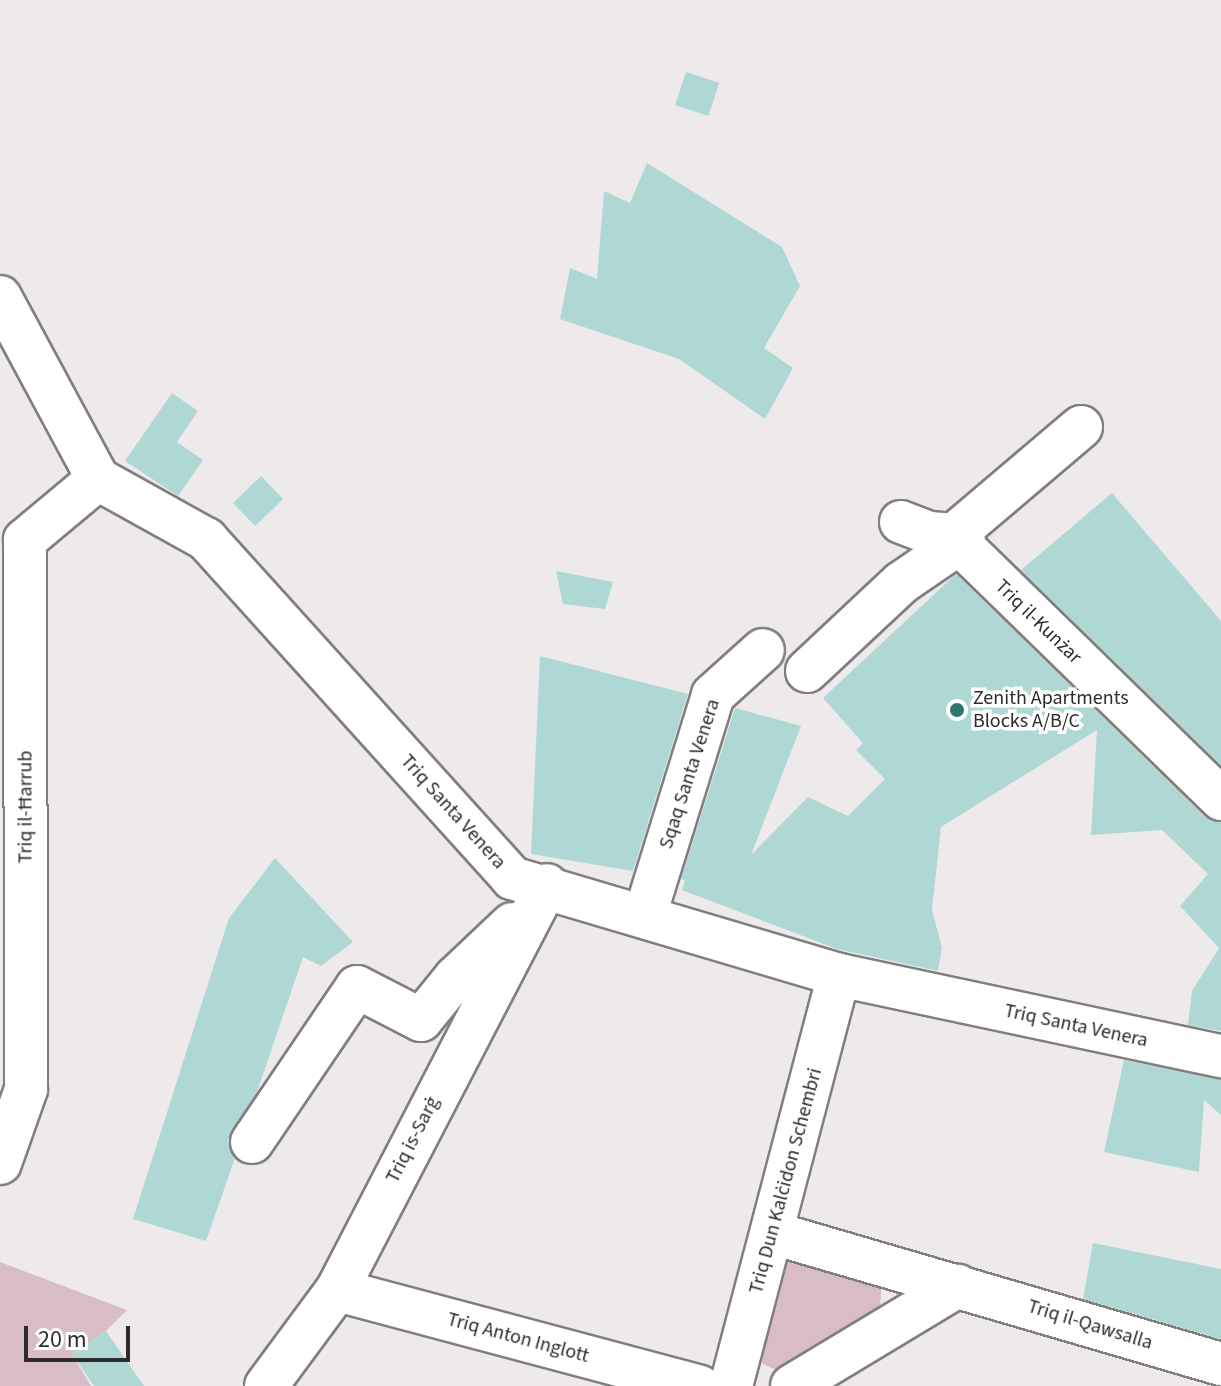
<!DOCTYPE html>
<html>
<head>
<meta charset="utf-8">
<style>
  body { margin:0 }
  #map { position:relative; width:1221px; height:1386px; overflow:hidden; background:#eeeaeb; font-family:"Source Sans 3",sans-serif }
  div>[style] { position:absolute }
  .green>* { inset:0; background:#d8bdc8 }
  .building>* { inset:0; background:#afd8d4; transform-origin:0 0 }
  .roads { filter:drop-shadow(2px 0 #817e7f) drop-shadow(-2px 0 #817e7f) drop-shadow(0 2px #817e7f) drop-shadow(0 -2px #817e7f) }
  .minor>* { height:42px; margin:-21px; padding:0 21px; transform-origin:21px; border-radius:21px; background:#fff }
  .dots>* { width:22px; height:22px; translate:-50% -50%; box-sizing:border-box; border:4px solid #fff; border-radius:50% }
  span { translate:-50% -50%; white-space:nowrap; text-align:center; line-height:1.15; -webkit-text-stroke:7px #fff; paint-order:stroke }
  .street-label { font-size:20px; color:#2d2b2c }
  .poi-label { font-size:20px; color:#2d2b2c }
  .left { translate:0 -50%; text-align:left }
  .scale { position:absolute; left:24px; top:1326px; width:106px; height:36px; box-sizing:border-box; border:4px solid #2d2b2c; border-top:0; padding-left:10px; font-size:24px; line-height:28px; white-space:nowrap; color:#2d2b2c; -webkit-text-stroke:6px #fff; paint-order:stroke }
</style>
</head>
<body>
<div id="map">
  <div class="green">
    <i style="clip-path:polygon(787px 1252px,882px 1281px,880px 1307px,778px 1371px,757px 1361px)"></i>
    <i style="clip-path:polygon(0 1262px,127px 1310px,106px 1331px,72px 1354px,91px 1386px,0 1386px)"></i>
  </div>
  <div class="building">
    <i style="left:686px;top:72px;width:35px;height:35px;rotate:18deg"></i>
    <i style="clip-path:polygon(647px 163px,782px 247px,800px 286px,764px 348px,793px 368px,765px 419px,679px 359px,560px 319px,570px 268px,597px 279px,604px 191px,630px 203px)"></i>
    <i style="clip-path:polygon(172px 393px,198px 411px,177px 442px,203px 460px,178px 496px,125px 461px)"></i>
    <i style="left:261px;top:476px;width:32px;height:39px;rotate:46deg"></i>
    <i style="clip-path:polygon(1112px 493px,1221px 621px,1221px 765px,1021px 570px)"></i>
    <i style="clip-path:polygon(556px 571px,613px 582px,605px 609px,563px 604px)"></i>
    <i style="clip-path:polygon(956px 574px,1204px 816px,1221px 822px,1221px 1031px,1188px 1025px,1192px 991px,1219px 948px,1180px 906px,1208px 874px,1162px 830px,1091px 835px,1097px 730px,941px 827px,932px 910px,942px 948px,938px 971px,837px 949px,682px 890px,685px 880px,681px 879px,735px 708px,801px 726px,751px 855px,808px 797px,848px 816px,885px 779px,856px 750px,863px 743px,823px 698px)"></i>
    <i style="clip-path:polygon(540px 656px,688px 694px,633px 871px,531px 854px)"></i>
    <i style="clip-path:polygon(275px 858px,353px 942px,321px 966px,303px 957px,257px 1092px,228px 1140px,235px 1158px,206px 1241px,133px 1219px,229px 918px)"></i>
    <i style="clip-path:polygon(1124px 1060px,1221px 1079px,1221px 1115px,1204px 1100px,1199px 1172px,1104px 1152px)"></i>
    <i style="clip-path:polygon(1093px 1243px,1221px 1269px,1221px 1339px,1083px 1299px)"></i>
    <i style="clip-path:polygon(106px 1331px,144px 1386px,94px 1386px,72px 1354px)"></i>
  </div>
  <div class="roads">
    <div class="minor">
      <i style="left:0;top:297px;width:207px;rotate:61.7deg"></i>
      <i style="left:98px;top:479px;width:124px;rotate:29.1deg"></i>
      <i style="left:206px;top:539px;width:457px;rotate:47.9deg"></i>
      <i style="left:512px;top:878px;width:341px;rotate:16.5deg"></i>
      <i style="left:839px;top:975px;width:390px;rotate:12deg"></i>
      <i style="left:1081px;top:427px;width:156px;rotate:139.7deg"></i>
      <i style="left:962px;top:528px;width:21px;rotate:82deg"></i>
      <i style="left:965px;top:549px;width:358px;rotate:44.3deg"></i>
      <i style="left:901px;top:522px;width:30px;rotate:21deg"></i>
      <i style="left:929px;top:533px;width:31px;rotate:4deg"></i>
      <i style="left:807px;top:671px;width:129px;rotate:-43.1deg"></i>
      <i style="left:901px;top:583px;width:74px;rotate:-34.5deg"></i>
      <i style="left:645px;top:915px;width:230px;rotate:-72.8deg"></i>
      <i style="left:713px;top:695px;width:67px;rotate:-42deg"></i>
      <i style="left:252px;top:1142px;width:187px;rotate:-55.9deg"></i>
      <i style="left:357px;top:987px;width:72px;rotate:27.3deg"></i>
      <i style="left:421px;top:1020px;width:55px;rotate:-50.9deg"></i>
      <i style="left:456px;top:977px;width:77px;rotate:-43.4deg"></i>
      <i style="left:0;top:1163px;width:78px;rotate:-70.6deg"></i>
      <i style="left:26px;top:1089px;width:549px;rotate:-90.1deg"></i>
      <i style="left:25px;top:540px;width:95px;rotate:-39.9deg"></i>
      <i style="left:773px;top:1233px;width:467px;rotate:16.3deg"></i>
      <i style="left:337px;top:1290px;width:375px;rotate:14.9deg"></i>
      <i style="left:266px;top:1386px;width:119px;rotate:-53.5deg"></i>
      <i style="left:337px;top:1290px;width:456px;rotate:-62.6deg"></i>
      <i style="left:731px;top:1386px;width:425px;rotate:-75.3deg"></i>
      <i style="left:792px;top:1386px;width:194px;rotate:-31.1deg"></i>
    </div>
  </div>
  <div class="dots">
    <i style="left:957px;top:710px;background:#2c7571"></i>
  </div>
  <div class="street-label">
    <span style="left:1038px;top:622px;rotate:44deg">Triq il-Kunżar</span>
    <span style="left:690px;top:774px;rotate:-72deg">Sqaq Santa Venera</span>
    <span style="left:26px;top:807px;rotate:-90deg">Triq il-Ħarrub</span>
    <span style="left:453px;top:812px;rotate:48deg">Triq Santa Venera</span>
    <span style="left:1076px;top:1026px;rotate:12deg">Triq Santa Venera</span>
    <span style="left:413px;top:1140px;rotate:-63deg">Triq is-Sarġ</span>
    <span style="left:786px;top:1181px;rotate:-75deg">Triq Dun Kalċidon Schembri</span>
    <span style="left:1090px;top:1325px;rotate:17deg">Triq il-Qawsalla</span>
    <span style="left:518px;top:1338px;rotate:15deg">Triq Anton Inglott</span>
  </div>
  <div class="poi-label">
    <span class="left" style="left:973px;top:710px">Zenith Apartments<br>Blocks A/B/C</span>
  </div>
  <div class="scale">20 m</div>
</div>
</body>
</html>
